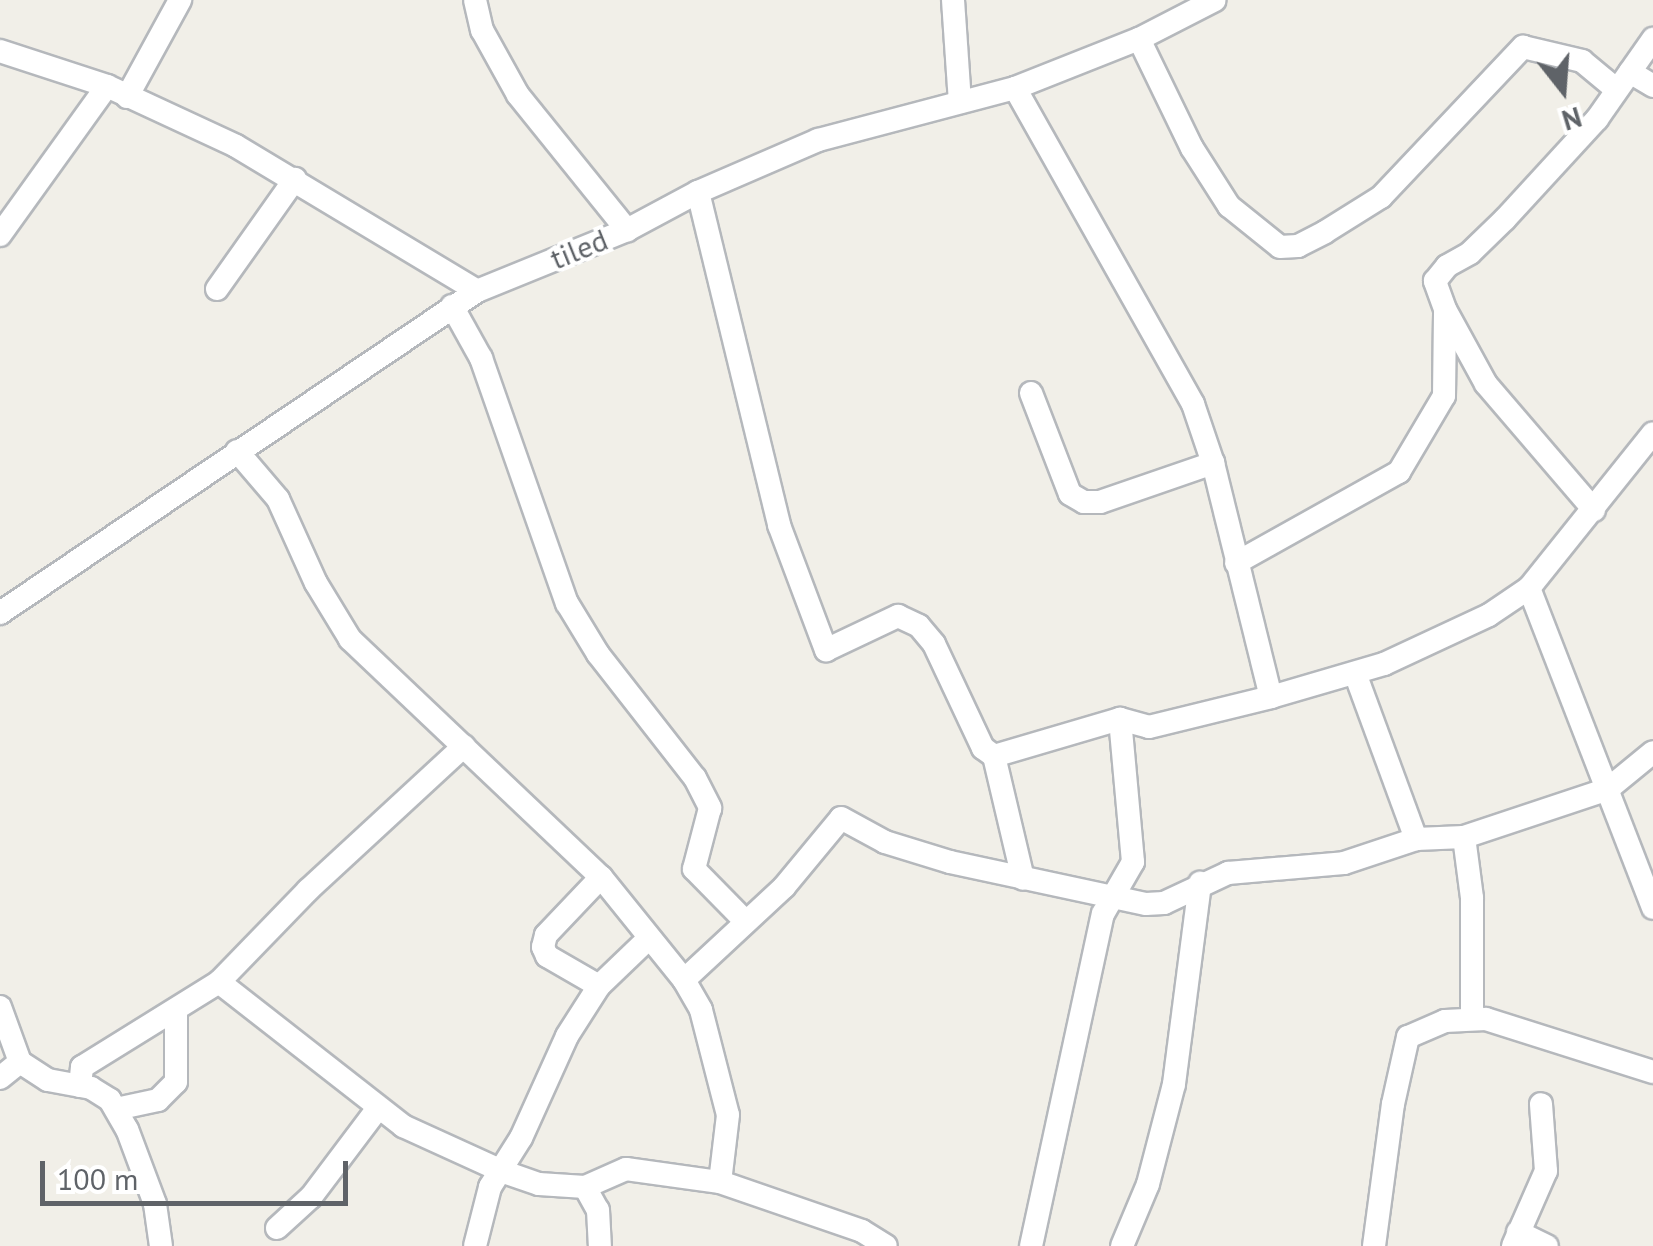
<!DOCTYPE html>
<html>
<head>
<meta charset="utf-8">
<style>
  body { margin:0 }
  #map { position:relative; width:1653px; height:1246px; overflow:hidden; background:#f1efe8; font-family:"PT Sans",sans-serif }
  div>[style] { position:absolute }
  .roads { filter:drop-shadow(2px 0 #b5b8bc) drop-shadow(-2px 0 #b5b8bc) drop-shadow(0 2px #b5b8bc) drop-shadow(0 -2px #b5b8bc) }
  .street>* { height:22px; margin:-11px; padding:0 11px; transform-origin:11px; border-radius:11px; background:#fff }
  span { translate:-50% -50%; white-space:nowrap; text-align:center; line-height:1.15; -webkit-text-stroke:8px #fff; paint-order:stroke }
  .street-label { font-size:30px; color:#5f6368 }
  .north { position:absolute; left:1513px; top:40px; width:100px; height:100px; -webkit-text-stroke:8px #fff; paint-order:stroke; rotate:163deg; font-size:28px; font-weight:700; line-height:40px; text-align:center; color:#5f6368 }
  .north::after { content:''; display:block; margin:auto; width:35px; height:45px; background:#5f6368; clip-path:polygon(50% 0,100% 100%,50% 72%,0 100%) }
  .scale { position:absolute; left:40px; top:1161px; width:308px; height:45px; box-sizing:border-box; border:5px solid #5f6368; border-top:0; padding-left:12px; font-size:30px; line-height:35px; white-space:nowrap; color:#5f6368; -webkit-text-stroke:8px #fff; paint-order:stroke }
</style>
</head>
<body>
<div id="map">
  <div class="roads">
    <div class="street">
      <i style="left:475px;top:0;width:31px;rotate:77deg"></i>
      <i style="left:482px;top:30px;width:74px;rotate:61deg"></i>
      <i style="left:518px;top:95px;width:174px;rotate:51.1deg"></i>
      <i style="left:953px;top:0;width:102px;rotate:86.1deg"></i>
      <i style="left:1139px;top:39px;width:121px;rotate:64.1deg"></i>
      <i style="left:1192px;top:148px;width:69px;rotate:57.5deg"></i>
      <i style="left:1229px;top:206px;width:65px;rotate:38.8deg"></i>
      <i style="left:1280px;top:247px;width:18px;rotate:-3deg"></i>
      <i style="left:1298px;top:246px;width:30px;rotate:-27deg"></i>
      <i style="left:1325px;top:232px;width:66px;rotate:-32deg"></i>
      <i style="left:1381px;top:197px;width:207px;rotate:-46.6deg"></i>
      <i style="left:1523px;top:47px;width:61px;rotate:13.3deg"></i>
      <i style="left:1582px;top:61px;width:45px;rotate:39.6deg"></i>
      <i style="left:0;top:51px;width:113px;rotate:18.1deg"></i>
      <i style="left:107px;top:86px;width:142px;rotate:24.9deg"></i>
      <i style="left:236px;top:146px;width:281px;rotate:31deg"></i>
      <i style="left:1630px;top:72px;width:27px;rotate:31deg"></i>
      <i style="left:1015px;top:88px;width:363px;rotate:60.6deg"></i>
      <i style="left:1193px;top:404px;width:62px;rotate:71.3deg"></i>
      <i style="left:1213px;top:463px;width:241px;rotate:76.1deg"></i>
      <i style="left:127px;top:97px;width:111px;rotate:-61.3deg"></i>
      <i style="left:698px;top:192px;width:343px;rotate:76.3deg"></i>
      <i style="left:779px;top:525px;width:134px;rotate:69.4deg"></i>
      <i style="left:826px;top:650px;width:80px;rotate:-25.3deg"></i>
      <i style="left:898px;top:616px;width:23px;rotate:25deg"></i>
      <i style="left:919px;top:626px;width:23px;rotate:50deg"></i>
      <i style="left:934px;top:644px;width:115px;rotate:64.8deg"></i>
      <i style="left:983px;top:748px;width:14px;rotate:36deg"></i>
      <i style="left:994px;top:756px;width:126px;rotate:76.7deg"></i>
      <i style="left:0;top:235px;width:183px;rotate:-54.3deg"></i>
      <i style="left:217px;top:289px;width:135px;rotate:-54.7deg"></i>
      <i style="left:452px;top:306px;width:60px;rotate:60.9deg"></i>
      <i style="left:481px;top:358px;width:260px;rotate:70.7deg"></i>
      <i style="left:567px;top:603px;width:60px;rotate:58.7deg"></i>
      <i style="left:598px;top:654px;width:157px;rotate:52deg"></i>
      <i style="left:695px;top:778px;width:34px;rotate:63deg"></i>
      <i style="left:710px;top:808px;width:63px;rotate:104.7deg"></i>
      <i style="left:694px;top:869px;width:74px;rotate:45.5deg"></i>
      <i style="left:1031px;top:393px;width:108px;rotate:68.9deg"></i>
      <i style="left:1070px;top:494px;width:16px;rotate:30deg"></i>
      <i style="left:1084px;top:502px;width:16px"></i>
      <i style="left:1100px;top:502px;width:120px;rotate:-19deg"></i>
      <i style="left:237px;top:451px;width:63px;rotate:49.5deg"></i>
      <i style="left:278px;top:499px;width:92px;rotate:65.7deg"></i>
      <i style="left:316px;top:583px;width:66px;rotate:58.7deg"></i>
      <i style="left:350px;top:639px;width:346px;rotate:43.5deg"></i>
      <i style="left:601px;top:877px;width:132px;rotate:51.1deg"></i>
      <i style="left:684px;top:980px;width:34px;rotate:60deg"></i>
      <i style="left:701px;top:1010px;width:108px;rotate:75.6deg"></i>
      <i style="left:728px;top:1115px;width:67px;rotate:96.8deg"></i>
      <i style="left:1594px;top:510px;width:166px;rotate:-130.6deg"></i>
      <i style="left:1486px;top:384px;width:85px;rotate:-118.7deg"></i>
      <i style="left:1445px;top:309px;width:30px;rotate:-110deg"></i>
      <i style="left:1435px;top:281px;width:19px;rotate:-51deg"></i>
      <i style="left:1447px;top:266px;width:26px;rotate:-29deg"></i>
      <i style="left:1470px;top:253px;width:49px;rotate:-44.2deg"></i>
      <i style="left:1505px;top:219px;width:136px;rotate:-47.4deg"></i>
      <i style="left:1597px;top:119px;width:98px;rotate:-55deg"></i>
      <i style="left:1236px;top:563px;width:187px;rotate:-29.2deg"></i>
      <i style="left:1399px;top:472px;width:88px;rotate:-59.4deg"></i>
      <i style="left:1444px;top:396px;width:83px;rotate:-89.3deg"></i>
      <i style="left:1529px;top:588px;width:343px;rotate:68.8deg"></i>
      <i style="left:0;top:613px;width:576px;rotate:-34.02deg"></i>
      <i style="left:477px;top:291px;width:162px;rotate:-22.1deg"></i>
      <i style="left:627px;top:230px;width:81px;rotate:-28.2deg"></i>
      <i style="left:698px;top:192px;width:131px;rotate:-23.4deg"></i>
      <i style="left:818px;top:140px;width:204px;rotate:-14.8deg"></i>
      <i style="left:1015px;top:88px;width:133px;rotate:-21.6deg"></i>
      <i style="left:1139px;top:39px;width:85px;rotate:-27.2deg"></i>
      <i style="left:1355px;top:673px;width:177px;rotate:69.8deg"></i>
      <i style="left:994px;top:756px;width:131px;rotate:-16.4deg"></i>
      <i style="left:1120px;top:719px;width:30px;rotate:15deg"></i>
      <i style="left:1149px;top:727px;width:126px;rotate:-13.8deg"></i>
      <i style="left:1271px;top:697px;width:118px;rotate:-16.3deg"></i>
      <i style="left:1384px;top:664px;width:116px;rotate:-25deg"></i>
      <i style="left:1489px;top:615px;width:48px;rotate:-34deg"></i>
      <i style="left:1529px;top:588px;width:198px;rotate:-51.3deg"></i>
      <i style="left:1464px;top:837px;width:62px;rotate:82.5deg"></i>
      <i style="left:1472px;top:898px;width:120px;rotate:90deg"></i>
      <i style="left:684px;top:980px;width:137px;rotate:-42.9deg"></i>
      <i style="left:784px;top:887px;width:89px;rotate:-50.4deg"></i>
      <i style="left:841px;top:818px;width:50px;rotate:28.6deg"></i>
      <i style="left:885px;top:842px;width:68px;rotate:17.1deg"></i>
      <i style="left:950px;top:862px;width:200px;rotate:12.1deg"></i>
      <i style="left:1146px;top:904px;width:18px;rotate:-3deg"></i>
      <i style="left:1164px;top:903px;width:71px;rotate:-25.1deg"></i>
      <i style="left:1228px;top:873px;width:116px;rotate:-4.9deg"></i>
      <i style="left:1344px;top:863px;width:76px;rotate:-18.4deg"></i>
      <i style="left:1416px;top:839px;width:48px;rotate:-2.4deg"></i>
      <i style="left:1464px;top:837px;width:152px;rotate:-18.4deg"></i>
      <i style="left:1608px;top:789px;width:58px;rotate:-39.4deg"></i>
      <i style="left:219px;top:982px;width:234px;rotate:38deg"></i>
      <i style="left:403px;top:1126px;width:111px;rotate:24.5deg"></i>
      <i style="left:504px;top:1172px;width:37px;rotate:19deg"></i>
      <i style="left:539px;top:1184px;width:46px;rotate:3.7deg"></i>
      <i style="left:585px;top:1187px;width:45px;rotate:-23.7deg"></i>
      <i style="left:626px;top:1169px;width:95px;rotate:7.9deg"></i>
      <i style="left:720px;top:1182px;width:150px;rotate:19deg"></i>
      <i style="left:862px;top:1231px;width:28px;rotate:32deg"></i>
      <i style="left:599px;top:986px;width:60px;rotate:-150deg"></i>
      <i style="left:547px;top:956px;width:10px;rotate:-114deg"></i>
      <i style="left:543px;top:947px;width:12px;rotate:-76deg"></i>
      <i style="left:546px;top:935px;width:80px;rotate:-46.5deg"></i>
      <i style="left:0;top:1007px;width:59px;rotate:70deg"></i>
      <i style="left:20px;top:1062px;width:33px;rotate:33deg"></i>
      <i style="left:48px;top:1080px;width:44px;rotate:10.5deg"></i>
      <i style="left:91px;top:1088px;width:22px;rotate:32deg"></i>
      <i style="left:110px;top:1100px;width:34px;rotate:60deg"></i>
      <i style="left:127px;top:1129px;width:80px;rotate:69.5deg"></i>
      <i style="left:155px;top:1204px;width:42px;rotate:81.9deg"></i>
      <i style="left:0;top:1078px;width:26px;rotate:-39deg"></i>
      <i style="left:80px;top:1086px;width:19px;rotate:-84deg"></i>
      <i style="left:82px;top:1067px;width:161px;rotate:-31.8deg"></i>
      <i style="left:219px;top:982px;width:128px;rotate:-45.9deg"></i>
      <i style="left:308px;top:890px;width:212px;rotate:-42.7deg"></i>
      <i style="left:116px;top:1109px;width:43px;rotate:-12.1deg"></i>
      <i style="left:158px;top:1100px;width:25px;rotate:-45deg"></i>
      <i style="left:176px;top:1082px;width:71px;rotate:-90deg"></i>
      <i style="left:585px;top:1187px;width:26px;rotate:61deg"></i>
      <i style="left:598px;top:1210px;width:36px;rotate:87deg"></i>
      <i style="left:277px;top:1228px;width:46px;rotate:-42.4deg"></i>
      <i style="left:311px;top:1197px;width:111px;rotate:-53deg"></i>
      <i style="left:1518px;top:1232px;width:32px;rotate:26deg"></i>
      <i style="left:475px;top:1246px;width:61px;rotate:-75.7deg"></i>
      <i style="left:490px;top:1187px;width:58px;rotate:-57.7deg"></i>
      <i style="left:521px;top:1138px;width:112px;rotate:-65.7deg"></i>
      <i style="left:567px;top:1036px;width:59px;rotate:-57.4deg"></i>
      <i style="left:599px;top:986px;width:69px;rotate:-43.8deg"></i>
      <i style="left:1031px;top:1246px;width:340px;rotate:-77.8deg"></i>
      <i style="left:1103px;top:914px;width:60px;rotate:-60deg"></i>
      <i style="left:1133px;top:862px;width:144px;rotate:-95.2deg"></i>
      <i style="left:1122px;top:1246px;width:67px;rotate:-67.2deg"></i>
      <i style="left:1148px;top:1184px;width:103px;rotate:-75.4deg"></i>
      <i style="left:1174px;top:1084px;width:203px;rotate:-82.6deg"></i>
      <i style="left:1374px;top:1246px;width:143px;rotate:-82.4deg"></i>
      <i style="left:1393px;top:1104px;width:69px;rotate:-77.4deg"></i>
      <i style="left:1408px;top:1037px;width:40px;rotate:-23.4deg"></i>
      <i style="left:1445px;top:1021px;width:41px;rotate:-2.8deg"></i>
      <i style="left:1486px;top:1019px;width:175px;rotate:17.6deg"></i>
      <i style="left:1513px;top:1246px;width:82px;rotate:-66.3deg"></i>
      <i style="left:1546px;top:1171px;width:67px;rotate:-94.3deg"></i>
    </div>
  </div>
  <div class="street-label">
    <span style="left:579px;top:249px;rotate:-22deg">tiled</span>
  </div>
  <div class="north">N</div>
  <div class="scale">100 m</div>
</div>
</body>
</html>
